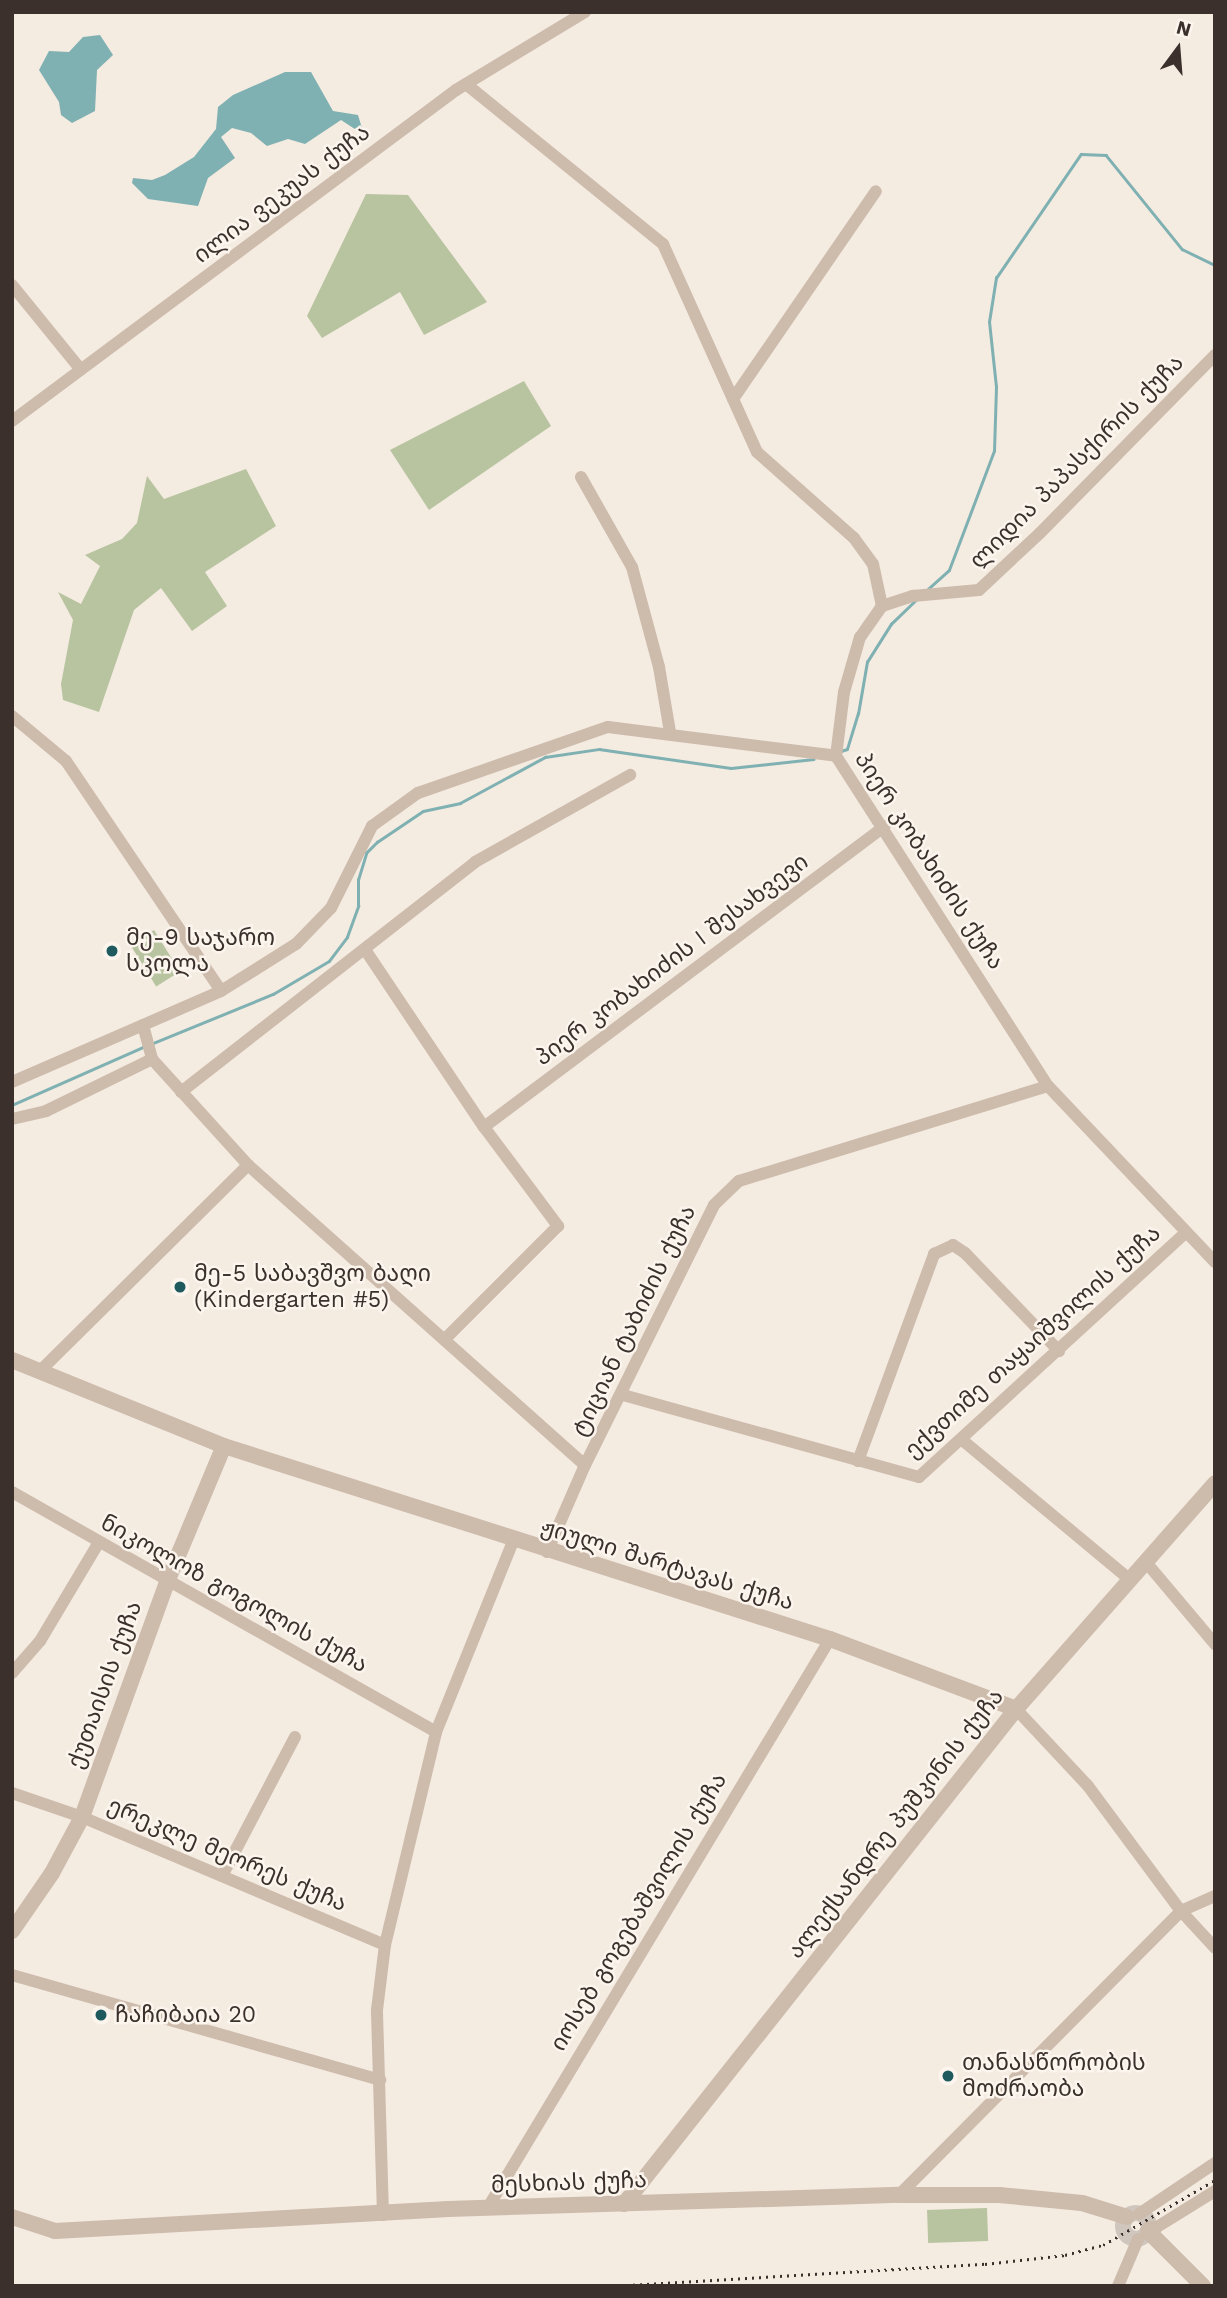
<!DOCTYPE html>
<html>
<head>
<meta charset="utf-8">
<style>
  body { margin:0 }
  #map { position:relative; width:1227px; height:2298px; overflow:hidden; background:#f4ebe1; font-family:"Work Sans","Noto Sans Georgian",sans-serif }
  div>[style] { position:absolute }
  .green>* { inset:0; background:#b8c4a0; transform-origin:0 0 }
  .water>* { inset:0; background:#7fb0b2 }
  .stream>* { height:2.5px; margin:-1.25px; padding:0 1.25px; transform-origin:1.25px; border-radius:1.25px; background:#7fb0b2 }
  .tertiary-tunnel>* { height:16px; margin-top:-8px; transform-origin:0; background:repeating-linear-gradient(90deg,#cfc6bd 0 16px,transparent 0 24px) }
  .tertiary-tunnel>.ring { margin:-8px; padding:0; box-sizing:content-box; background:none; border:16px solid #cfc6bd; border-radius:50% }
  .minor>* { height:12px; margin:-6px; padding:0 6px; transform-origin:6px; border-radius:6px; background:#cdbbac }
  .tertiary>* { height:16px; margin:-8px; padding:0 8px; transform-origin:8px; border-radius:8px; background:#cdbbac }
  .rail>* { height:2.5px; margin-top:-1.25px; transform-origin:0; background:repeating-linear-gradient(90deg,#3b302b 0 2px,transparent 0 7px) }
  .dots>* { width:19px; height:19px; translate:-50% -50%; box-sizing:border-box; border:4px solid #fbf5ee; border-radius:50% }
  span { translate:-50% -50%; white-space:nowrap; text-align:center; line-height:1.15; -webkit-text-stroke:5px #fbf5ee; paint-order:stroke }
  .street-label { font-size:23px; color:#3b302b }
  .poi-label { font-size:23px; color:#3b302b }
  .left { translate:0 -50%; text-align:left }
  .frame { position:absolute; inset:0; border:14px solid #3b302b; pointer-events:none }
  .north { position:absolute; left:1143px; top:14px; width:70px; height:70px; -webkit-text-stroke:5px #fbf5ee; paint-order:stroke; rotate:16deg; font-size:19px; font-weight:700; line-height:28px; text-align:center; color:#3b302b }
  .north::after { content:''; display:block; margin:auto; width:24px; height:32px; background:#3b302b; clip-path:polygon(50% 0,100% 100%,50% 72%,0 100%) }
</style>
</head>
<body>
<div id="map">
  <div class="green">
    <i style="clip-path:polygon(366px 194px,408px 195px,487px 302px,424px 335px,400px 292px,322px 338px,307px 316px)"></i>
    <i style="clip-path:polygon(524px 381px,551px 426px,429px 510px,390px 450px)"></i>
    <i style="clip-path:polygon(246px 469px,276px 526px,205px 572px,227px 606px,192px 631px,161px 588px,134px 610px,99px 712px,63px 700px,61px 684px,73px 620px,58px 592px,81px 604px,100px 566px,85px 555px,122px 539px,137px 523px,147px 476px,164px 499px)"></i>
    <i style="left:154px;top:930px;width:49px;height:28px;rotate:58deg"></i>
    <i style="left:987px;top:2208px;width:33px;height:60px;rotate:88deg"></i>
  </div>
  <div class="water">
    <i style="clip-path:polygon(100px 35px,113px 55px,97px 70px,95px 111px,72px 123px,61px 115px,59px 102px,39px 70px,49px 51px,69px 52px,83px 37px)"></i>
    <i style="clip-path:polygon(285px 72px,311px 72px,333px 111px,358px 115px,364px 135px,341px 120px,305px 144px,288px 139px,267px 146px,251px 133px,232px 128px,221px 137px,235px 158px,208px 178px,198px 206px,148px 199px,132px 183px,133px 178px,152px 180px,165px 175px,194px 157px,216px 129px,218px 107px,233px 95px)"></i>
  </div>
  <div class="stream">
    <i style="left:928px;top:589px;width:28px;rotate:-42deg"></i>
    <i style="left:949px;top:570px;width:127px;rotate:-69.3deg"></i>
    <i style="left:994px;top:451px;width:64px;rotate:-88.2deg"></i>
    <i style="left:996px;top:387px;width:65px;rotate:-96.1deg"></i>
    <i style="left:989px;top:322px;width:45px;rotate:-81deg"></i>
    <i style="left:996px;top:278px;width:150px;rotate:-55.6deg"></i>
    <i style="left:1081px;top:154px;width:25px;rotate:2deg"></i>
    <i style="left:1106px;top:155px;width:121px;rotate:51deg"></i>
    <i style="left:1182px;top:249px;width:37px;rotate:26deg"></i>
    <i style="left:841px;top:751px;width:6px;rotate:-18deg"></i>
    <i style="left:847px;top:749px;width:37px;rotate:-73deg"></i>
    <i style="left:858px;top:714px;width:53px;rotate:-80.2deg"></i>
    <i style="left:867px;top:662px;width:45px;rotate:-57.7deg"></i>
    <i style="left:891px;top:624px;width:35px;rotate:-44deg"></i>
    <i style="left:151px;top:1044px;width:132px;rotate:-22.3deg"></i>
    <i style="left:273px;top:994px;width:65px;rotate:-30.5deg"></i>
    <i style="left:329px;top:961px;width:30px;rotate:-53deg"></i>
    <i style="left:347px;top:937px;width:33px;rotate:-70deg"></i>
    <i style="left:358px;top:906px;width:26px;rotate:-90deg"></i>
    <i style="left:358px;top:880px;width:28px;rotate:-73deg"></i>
    <i style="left:366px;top:853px;width:16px;rotate:-45deg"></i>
    <i style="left:377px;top:842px;width:55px;rotate:-34deg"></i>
    <i style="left:423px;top:811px;width:38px;rotate:-12deg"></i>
    <i style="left:460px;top:803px;width:97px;rotate:-28.4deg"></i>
    <i style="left:545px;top:757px;width:55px;rotate:-8.4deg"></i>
    <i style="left:599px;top:749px;width:133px;rotate:8.2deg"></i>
    <i style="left:731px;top:768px;width:83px;rotate:-6.2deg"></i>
    <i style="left:12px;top:1105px;width:145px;rotate:-23.9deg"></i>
  </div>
  <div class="tertiary-tunnel">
    <i class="ring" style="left:1123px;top:2213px;width:10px;height:10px"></i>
  </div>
  <div class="minor">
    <i style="left:466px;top:84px;width:254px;rotate:39.1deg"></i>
    <i style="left:663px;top:244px;width:228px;rotate:65.7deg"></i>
    <i style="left:757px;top:452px;width:130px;rotate:41.6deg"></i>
    <i style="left:854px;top:538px;width:32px;rotate:54deg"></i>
    <i style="left:873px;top:564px;width:43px;rotate:77.9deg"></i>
    <i style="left:882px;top:606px;width:38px;rotate:125deg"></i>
    <i style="left:860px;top:637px;width:57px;rotate:106.2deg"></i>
    <i style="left:844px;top:692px;width:64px;rotate:97.1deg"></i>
    <i style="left:12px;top:285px;width:109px;rotate:50.9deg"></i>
    <i style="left:733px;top:399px;width:252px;rotate:-55.5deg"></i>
    <i style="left:12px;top:421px;width:554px;rotate:-36.7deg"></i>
    <i style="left:456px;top:90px;width:151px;rotate:-31.2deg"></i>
    <i style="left:581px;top:477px;width:103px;rotate:60.5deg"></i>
    <i style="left:632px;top:567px;width:104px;rotate:74.9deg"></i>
    <i style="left:659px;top:667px;width:66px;rotate:80.4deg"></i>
    <i style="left:882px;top:606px;width:33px;rotate:-18deg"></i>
    <i style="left:913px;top:596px;width:66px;rotate:-5.2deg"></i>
    <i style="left:979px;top:590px;width:83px;rotate:-43.1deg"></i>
    <i style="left:1040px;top:533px;width:250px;rotate:-45.5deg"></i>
    <i style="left:12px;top:716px;width:70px;rotate:39.8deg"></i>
    <i style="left:66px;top:761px;width:277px;rotate:56deg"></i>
    <i style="left:836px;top:756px;width:392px;rotate:57.3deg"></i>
    <i style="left:1048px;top:1086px;width:243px;rotate:46.5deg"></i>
    <i style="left:366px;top:951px;width:212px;rotate:56.2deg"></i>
    <i style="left:484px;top:1127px;width:124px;rotate:53.2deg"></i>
    <i style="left:558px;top:1226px;width:157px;rotate:135deg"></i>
    <i style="left:143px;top:1025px;width:35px;rotate:75deg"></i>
    <i style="left:152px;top:1059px;width:143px;rotate:47.8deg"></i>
    <i style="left:248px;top:1165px;width:451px;rotate:41.7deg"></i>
    <i style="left:12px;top:1082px;width:228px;rotate:-23.5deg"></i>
    <i style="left:221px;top:991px;width:89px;rotate:-32.1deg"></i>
    <i style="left:296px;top:944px;width:50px;rotate:-45.8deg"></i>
    <i style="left:331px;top:908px;width:92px;rotate:-63.4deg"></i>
    <i style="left:372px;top:826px;width:57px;rotate:-35.7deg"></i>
    <i style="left:418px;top:793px;width:201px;rotate:-19.2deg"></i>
    <i style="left:608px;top:727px;width:230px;rotate:7.2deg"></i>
    <i style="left:181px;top:1092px;width:373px;rotate:-38deg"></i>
    <i style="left:475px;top:862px;width:178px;rotate:-29.3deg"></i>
    <i style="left:12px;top:1119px;width:35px;rotate:-13deg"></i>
    <i style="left:46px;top:1111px;width:118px;rotate:-26.1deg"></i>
    <i style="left:484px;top:1127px;width:501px;rotate:-36.89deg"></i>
    <i style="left:42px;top:1369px;width:290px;rotate:-44.7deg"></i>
    <i style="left:623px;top:1395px;width:307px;rotate:15.5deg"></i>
    <i style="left:919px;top:1477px;width:362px;rotate:-42.5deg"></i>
    <i style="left:961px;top:1439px;width:219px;rotate:39.8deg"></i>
    <i style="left:858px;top:1461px;width:221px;rotate:-69.8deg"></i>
    <i style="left:934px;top:1254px;width:21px;rotate:-25deg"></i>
    <i style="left:953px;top:1245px;width:14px;rotate:34deg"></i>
    <i style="left:965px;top:1253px;width:136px;rotate:46.2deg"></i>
    <i style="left:12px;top:1492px;width:487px;rotate:29.5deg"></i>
    <i style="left:547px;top:1552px;width:95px;rotate:-66.4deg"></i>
    <i style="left:585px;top:1465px;width:290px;rotate:-63.6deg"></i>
    <i style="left:714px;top:1205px;width:35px;rotate:-44deg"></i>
    <i style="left:739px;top:1181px;width:323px;rotate:-17.1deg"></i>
    <i style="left:1145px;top:1561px;width:109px;rotate:49.9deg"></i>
    <i style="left:12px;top:1673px;width:43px;rotate:-48.8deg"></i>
    <i style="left:40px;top:1641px;width:115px;rotate:-59.2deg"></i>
    <i style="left:1016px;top:1709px;width:105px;rotate:46.9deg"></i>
    <i style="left:1088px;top:1786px;width:156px;rotate:53.4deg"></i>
    <i style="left:1181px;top:1911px;width:50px;rotate:47.4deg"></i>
    <i style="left:12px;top:1793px;width:74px;rotate:18.9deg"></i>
    <i style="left:82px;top:1817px;width:329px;rotate:22.9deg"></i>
    <i style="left:222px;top:1876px;width:157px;rotate:-62.3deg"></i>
    <i style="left:12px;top:1975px;width:383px;rotate:15.9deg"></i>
    <i style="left:899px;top:2195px;width:400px;rotate:-45.2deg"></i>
    <i style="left:1181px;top:1911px;width:37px;rotate:-24deg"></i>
    <i style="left:487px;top:2209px;width:665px;rotate:-58.96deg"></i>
    <i style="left:1139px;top:2214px;width:92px;rotate:-33.9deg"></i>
    <i style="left:383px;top:2215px;width:205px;rotate:-91.7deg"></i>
    <i style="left:377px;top:2010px;width:65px;rotate:-83deg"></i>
    <i style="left:385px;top:1945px;width:219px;rotate:-76.5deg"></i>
    <i style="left:436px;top:1732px;width:206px;rotate:-68deg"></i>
    <i style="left:1149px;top:2227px;width:8px"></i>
    <i style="left:1157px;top:2227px;width:68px;rotate:-31.8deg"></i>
    <i style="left:1118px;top:2286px;width:51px;rotate:-66.9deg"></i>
  </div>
  <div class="tertiary">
    <i style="left:12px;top:1360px;width:229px;rotate:22.1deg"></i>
    <i style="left:224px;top:1446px;width:636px;rotate:17.67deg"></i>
    <i style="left:830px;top:1639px;width:199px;rotate:20.6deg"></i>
    <i style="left:12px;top:1931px;width:70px;rotate:-55.4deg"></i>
    <i style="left:52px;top:1873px;width:64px;rotate:-61.8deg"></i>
    <i style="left:82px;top:1817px;width:250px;rotate:-70.1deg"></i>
    <i style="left:167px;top:1582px;width:147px;rotate:-67.3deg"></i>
    <i style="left:624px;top:2204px;width:631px;rotate:-51.62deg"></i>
    <i style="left:1016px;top:1709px;width:301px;rotate:-48.6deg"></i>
    <i style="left:12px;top:2217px;width:45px;rotate:18deg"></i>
    <i style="left:55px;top:2231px;width:394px;rotate:-3.2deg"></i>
    <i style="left:448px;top:2209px;width:451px;rotate:-1.8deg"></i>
    <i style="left:899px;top:2195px;width:100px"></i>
    <i style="left:999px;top:2195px;width:83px;rotate:5.5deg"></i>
    <i style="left:1082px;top:2203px;width:47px;rotate:17.3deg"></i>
    <i style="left:1148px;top:2231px;width:78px;rotate:45deg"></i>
  </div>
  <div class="rail">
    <i style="left:612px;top:2286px;width:374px;rotate:-3.4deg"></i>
    <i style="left:985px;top:2264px;width:81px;rotate:-6.4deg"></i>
    <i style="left:1065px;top:2255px;width:39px;rotate:-15deg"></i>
    <i style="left:1103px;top:2245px;width:129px;rotate:-30.1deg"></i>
  </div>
  <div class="dots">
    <i style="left:112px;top:951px;background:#1f5a5e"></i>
    <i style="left:180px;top:1287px;background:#1f5a5e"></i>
    <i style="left:101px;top:2015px;background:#1f5a5e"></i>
    <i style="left:948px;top:2076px;background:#1f5a5e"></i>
  </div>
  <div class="street-label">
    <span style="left:282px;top:194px;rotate:-37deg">ილია ვეკუას ქუჩა</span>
    <span style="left:1077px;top:462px;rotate:-45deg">ლიდია პაპასქირის ქუჩა</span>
    <span style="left:929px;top:861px;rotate:57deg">პიერ კობახიძის ქუჩა</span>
    <span style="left:672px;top:960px;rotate:-37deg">პიერ კობახიძის I შესახვევი</span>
    <span style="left:634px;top:1321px;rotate:-64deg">ტიციან ტაბიძის ქუჩა</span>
    <span style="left:1033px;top:1342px;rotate:-42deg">ექვთიმე თაყაიშვილის ქუჩა</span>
    <span style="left:667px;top:1565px;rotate:17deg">ჟიული შარტავას ქუჩა</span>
    <span style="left:234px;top:1594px;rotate:29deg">ნიკოლოზ გოგოლის ქუჩა</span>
    <span style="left:105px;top:1685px;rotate:-70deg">ქუთაისის ქუჩა</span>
    <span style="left:896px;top:1824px;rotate:-52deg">ალექსანდრე პუშკინის ქუჩა</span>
    <span style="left:227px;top:1855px;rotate:23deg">ერეკლე მეორეს ქუჩა</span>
    <span style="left:639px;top:1912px;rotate:-59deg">იოსებ გოგებაშვილის ქუჩა</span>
    <span style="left:569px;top:2183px;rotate:-2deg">მესხიას ქუჩა</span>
  </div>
  <div class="poi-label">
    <span class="left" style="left:126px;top:951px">მე-9 საჯარო<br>სკოლა</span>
    <span class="left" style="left:194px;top:1287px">მე-5 საბავშვო ბაღი<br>(Kindergarten #5)</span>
    <span class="left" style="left:115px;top:2015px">ჩაჩიბაია 20</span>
    <span class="left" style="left:962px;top:2076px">თანასწორობის<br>მოძრაობა</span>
  </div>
  <div class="frame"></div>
  <div class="north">N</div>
</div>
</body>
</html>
